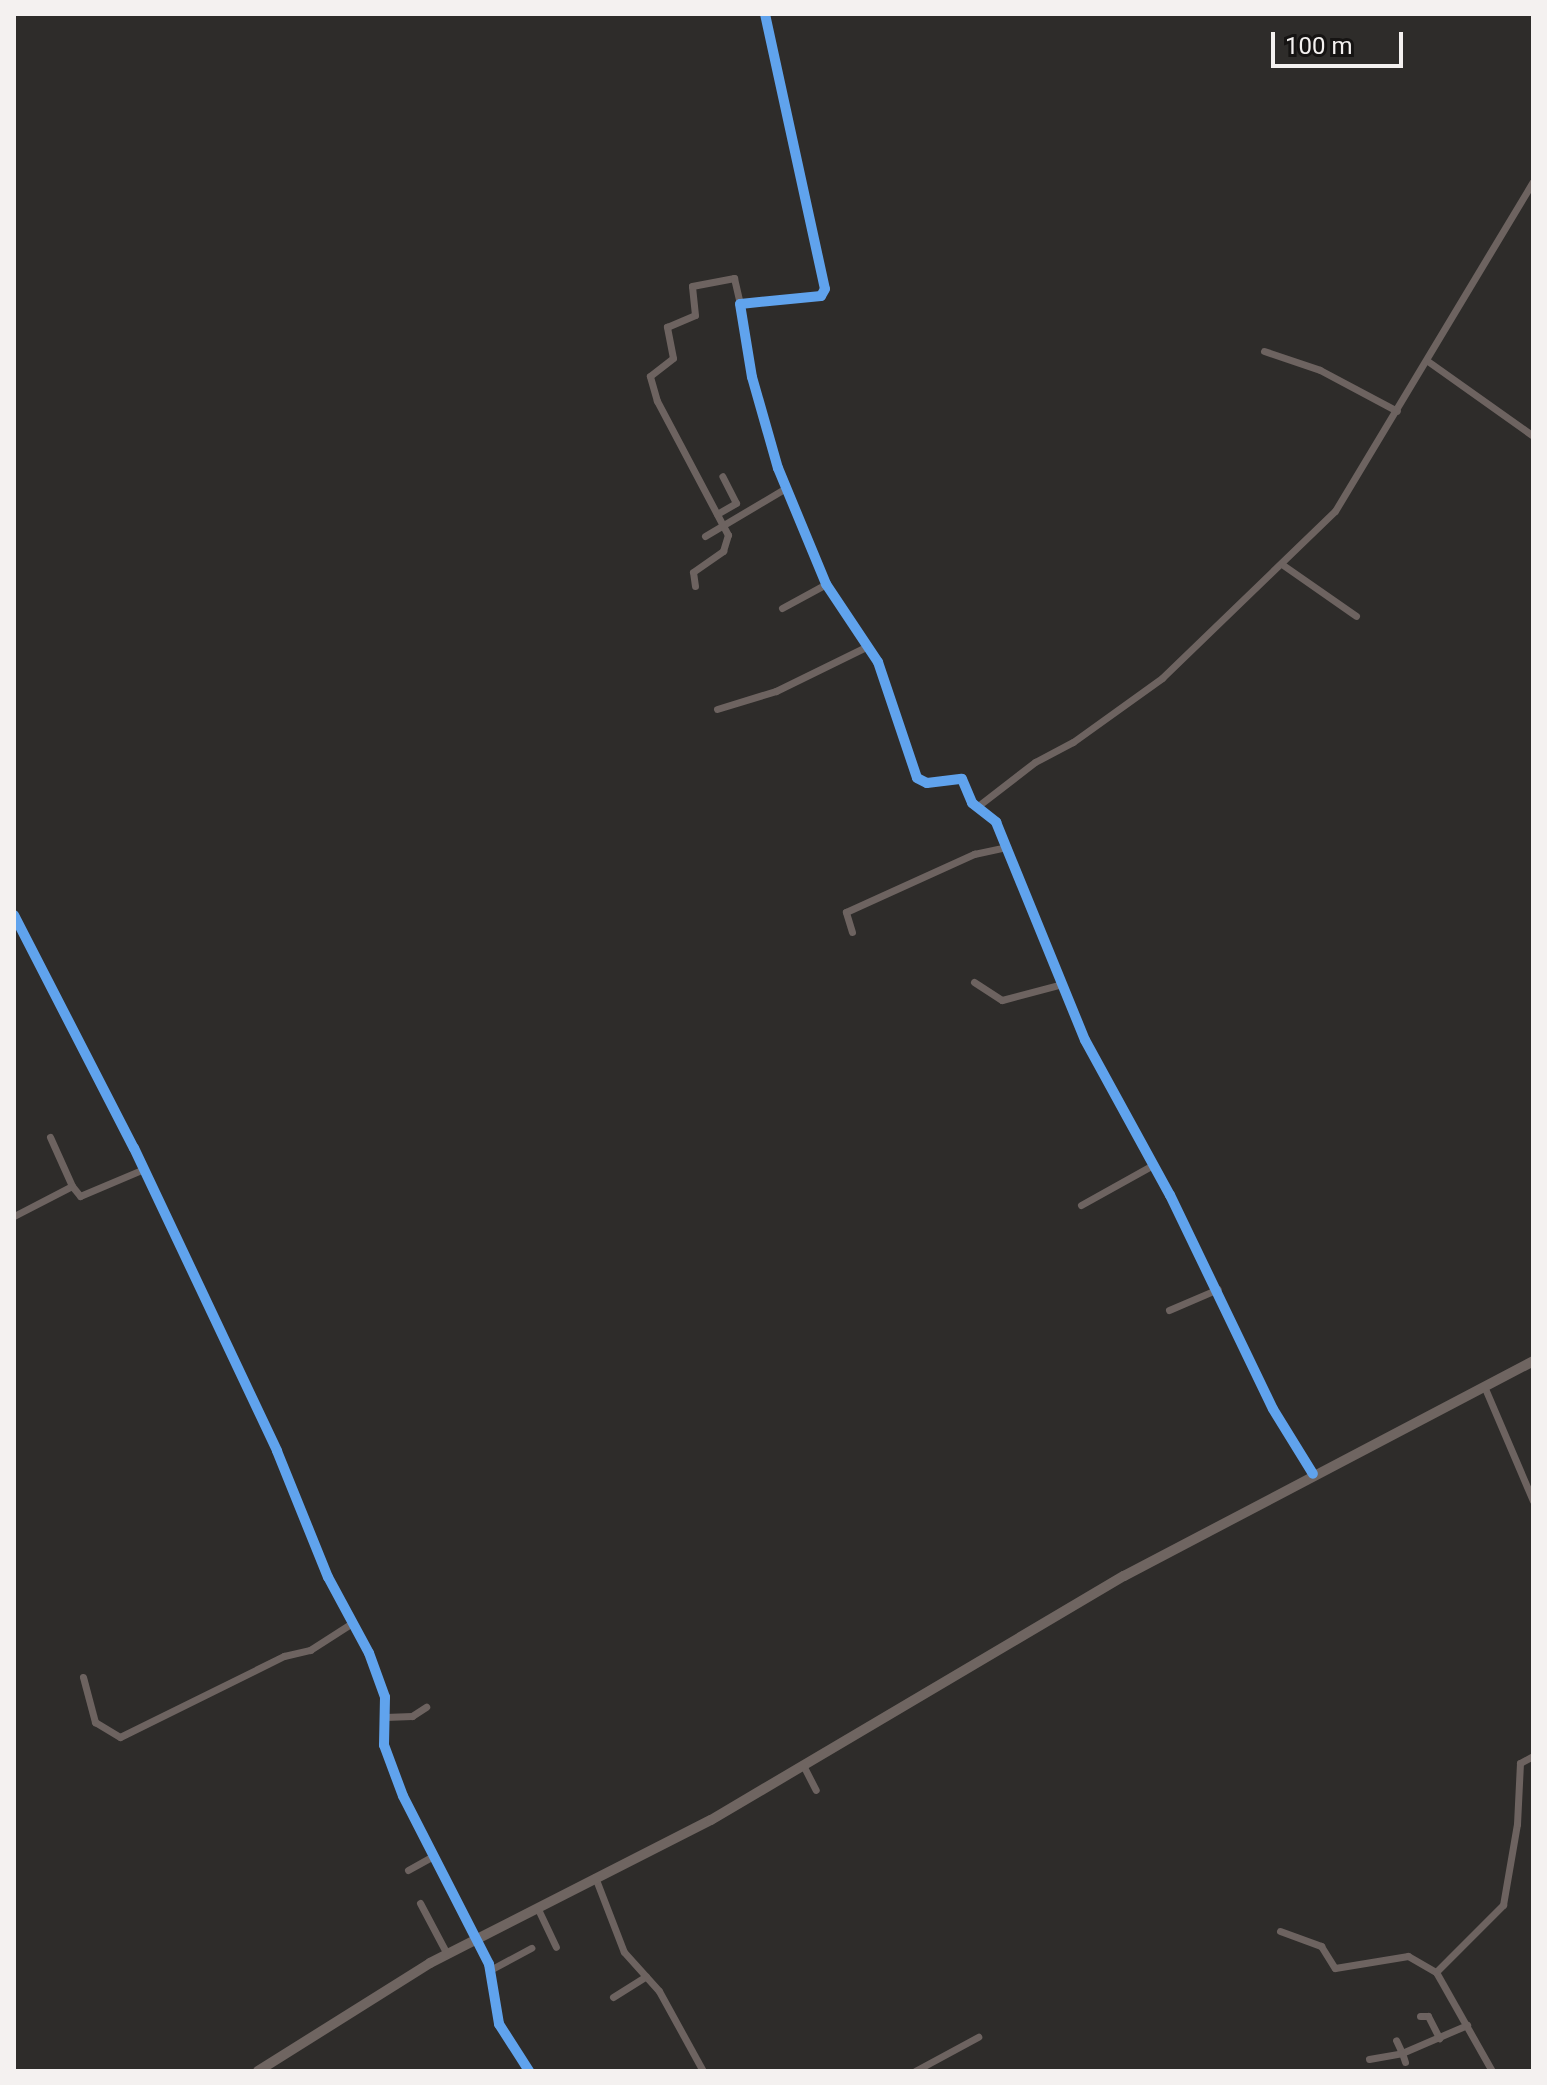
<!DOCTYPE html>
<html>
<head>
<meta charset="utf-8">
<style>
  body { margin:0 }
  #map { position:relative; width:1547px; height:2085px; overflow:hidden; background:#2e2c2a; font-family:Roboto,sans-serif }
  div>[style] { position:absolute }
  .street>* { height:7px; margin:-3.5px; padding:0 3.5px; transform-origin:3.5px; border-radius:3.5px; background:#6d6360 }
  .secondary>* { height:10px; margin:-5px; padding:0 5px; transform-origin:5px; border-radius:5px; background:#6f6561 }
  .cycleway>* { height:10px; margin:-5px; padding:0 5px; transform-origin:5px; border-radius:5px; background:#60a3ed }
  span { translate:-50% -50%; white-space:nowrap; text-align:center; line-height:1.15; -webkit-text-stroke:8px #161413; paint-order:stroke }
  .frame { position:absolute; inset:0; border:16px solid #f4f1f0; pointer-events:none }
  .scale { position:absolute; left:1271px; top:32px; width:132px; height:36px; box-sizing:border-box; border:4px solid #f4f1f0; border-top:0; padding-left:10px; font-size:24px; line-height:28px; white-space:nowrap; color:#f4f1f0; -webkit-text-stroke:6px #161413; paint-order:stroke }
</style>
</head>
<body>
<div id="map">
  <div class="street">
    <i style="left:765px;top:14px;width:281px;rotate:77.7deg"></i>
    <i style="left:825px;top:289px;width:8px;rotate:120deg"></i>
    <i style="left:821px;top:296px;width:81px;rotate:174.4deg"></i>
    <i style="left:740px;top:304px;width:74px;rotate:80.7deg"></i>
    <i style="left:752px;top:377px;width:95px;rotate:74.1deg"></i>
    <i style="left:778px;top:468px;width:126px;rotate:67.5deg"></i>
    <i style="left:826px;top:584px;width:94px;rotate:56.3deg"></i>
    <i style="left:878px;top:662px;width:122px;rotate:71.4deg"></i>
    <i style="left:917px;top:778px;width:11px;rotate:27deg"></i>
    <i style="left:927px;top:783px;width:35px;rotate:-7deg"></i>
    <i style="left:962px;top:779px;width:26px;rotate:67deg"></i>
    <i style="left:972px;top:803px;width:31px;rotate:38deg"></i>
    <i style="left:996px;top:822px;width:235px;rotate:67.8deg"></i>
    <i style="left:1085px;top:1040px;width:177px;rotate:61.3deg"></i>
    <i style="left:1170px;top:1195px;width:237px;rotate:64.3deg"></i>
    <i style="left:1273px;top:1409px;width:76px;rotate:58.4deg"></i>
    <i style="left:1264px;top:351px;width:59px;rotate:18.7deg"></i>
    <i style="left:1320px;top:370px;width:87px;rotate:28deg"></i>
    <i style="left:1429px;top:362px;width:128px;rotate:35.4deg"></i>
    <i style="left:717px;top:514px;width:22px;rotate:-30deg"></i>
    <i style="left:736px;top:503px;width:30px;rotate:-117deg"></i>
    <i style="left:705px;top:536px;width:94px;rotate:-30.7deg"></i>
    <i style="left:1283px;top:565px;width:89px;rotate:34.9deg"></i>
    <i style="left:695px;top:586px;width:14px;rotate:-98deg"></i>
    <i style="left:693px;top:572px;width:37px;rotate:-35deg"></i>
    <i style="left:723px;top:551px;width:17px;rotate:-73deg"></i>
    <i style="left:728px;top:535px;width:152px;rotate:-117.9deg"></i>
    <i style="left:657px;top:401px;width:26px;rotate:-106deg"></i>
    <i style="left:650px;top:376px;width:29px;rotate:-38deg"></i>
    <i style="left:673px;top:358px;width:32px;rotate:-101deg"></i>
    <i style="left:667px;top:327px;width:30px;rotate:-23deg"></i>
    <i style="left:695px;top:315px;width:29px;rotate:-96deg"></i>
    <i style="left:692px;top:286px;width:43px;rotate:-10.8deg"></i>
    <i style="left:734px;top:278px;width:27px;rotate:77deg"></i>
    <i style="left:782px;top:608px;width:50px;rotate:-28.6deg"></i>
    <i style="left:717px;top:709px;width:62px;rotate:-17deg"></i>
    <i style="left:776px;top:691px;width:100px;rotate:-26.1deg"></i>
    <i style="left:978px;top:806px;width:72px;rotate:-37.7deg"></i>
    <i style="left:1035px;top:762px;width:43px;rotate:-27.8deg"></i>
    <i style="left:1073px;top:742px;width:110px;rotate:-35.7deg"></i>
    <i style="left:1162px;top:678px;width:240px;rotate:-44deg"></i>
    <i style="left:1335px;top:511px;width:384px;rotate:-59deg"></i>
    <i style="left:14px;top:915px;width:262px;rotate:62.8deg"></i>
    <i style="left:134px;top:1148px;width:335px;rotate:64.7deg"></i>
    <i style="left:277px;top:1451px;width:136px;rotate:68deg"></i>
    <i style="left:328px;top:1577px;width:86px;rotate:61.7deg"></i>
    <i style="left:369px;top:1653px;width:47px;rotate:70deg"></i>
    <i style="left:385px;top:1697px;width:48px;rotate:91.2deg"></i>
    <i style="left:384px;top:1745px;width:54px;rotate:69.6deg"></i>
    <i style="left:403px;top:1796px;width:189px;rotate:62.9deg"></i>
    <i style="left:489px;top:1964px;width:61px;rotate:80.5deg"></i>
    <i style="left:499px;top:2024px;width:56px;rotate:57.4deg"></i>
    <i style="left:852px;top:932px;width:21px;rotate:-107deg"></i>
    <i style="left:846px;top:912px;width:141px;rotate:-24.4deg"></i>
    <i style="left:974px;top:854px;width:34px;rotate:-12deg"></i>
    <i style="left:974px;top:982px;width:33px;rotate:33deg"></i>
    <i style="left:1002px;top:1000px;width:62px;rotate:-14.9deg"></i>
    <i style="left:50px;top:1137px;width:54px;rotate:65.8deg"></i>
    <i style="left:1081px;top:1205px;width:82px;rotate:-29.1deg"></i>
    <i style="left:14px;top:1216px;width:65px;rotate:-27.3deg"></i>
    <i style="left:72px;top:1186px;width:13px;rotate:51deg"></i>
    <i style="left:80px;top:1196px;width:69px;rotate:-22.9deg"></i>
    <i style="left:1169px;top:1310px;width:53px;rotate:-23.2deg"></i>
    <i style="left:1484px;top:1386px;width:125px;rotate:66.9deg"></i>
    <i style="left:83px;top:1677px;width:47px;rotate:75.1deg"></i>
    <i style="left:95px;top:1722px;width:29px;rotate:31deg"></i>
    <i style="left:120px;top:1737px;width:183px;rotate:-26.3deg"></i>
    <i style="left:284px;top:1656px;width:27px;rotate:-13deg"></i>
    <i style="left:310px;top:1650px;width:50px;rotate:-32.7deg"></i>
    <i style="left:385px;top:1717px;width:27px;rotate:-2deg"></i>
    <i style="left:412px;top:1716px;width:17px;rotate:-33deg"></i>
    <i style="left:803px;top:1765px;width:28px;rotate:63deg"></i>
    <i style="left:408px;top:1870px;width:26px;rotate:-29deg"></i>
    <i style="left:595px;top:1877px;width:80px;rotate:68.9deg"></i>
    <i style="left:624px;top:1952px;width:52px;rotate:48.1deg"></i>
    <i style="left:659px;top:1991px;width:91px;rotate:61.2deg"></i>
    <i style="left:420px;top:1903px;width:58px;rotate:62.1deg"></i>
    <i style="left:537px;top:1907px;width:44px;rotate:64.6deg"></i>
    <i style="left:1280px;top:1931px;width:44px;rotate:20.1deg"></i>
    <i style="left:1321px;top:1946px;width:26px;rotate:58deg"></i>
    <i style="left:1335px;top:1968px;width:74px;rotate:-9.3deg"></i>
    <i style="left:1408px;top:1956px;width:32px;rotate:30deg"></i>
    <i style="left:490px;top:1970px;width:47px;rotate:-28.2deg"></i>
    <i style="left:613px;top:1997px;width:39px;rotate:-32deg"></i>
    <i style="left:1420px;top:2016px;width:8px"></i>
    <i style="left:1428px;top:2016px;width:25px;rotate:63deg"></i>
    <i style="left:1369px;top:2059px;width:34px;rotate:-10deg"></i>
    <i style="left:1402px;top:2053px;width:14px;rotate:-115deg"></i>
    <i style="left:1405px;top:2062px;width:9px;rotate:-108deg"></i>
    <i style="left:1402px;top:2053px;width:71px;rotate:-23.3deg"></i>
    <i style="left:915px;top:2071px;width:72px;rotate:-28.4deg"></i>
    <i style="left:1492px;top:2071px;width:114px;rotate:-119.5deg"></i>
    <i style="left:1436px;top:1972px;width:95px;rotate:-45deg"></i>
    <i style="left:1503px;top:1905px;width:82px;rotate:-80.2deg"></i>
    <i style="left:1517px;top:1824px;width:61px;rotate:-87.2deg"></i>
    <i style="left:1520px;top:1763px;width:15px;rotate:-28deg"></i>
  </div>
  <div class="secondary">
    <i style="left:258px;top:2071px;width:203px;rotate:-32.1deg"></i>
    <i style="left:430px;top:1963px;width:315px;rotate:-27deg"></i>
    <i style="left:711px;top:1820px;width:480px;rotate:-30.6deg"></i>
    <i style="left:1124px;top:1576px;width:462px;rotate:-27.7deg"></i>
  </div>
  <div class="cycleway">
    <i style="left:765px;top:14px;width:281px;rotate:77.7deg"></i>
    <i style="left:825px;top:289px;width:8px;rotate:120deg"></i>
    <i style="left:821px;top:296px;width:81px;rotate:174.4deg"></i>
    <i style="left:740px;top:304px;width:74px;rotate:80.7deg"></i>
    <i style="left:752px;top:377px;width:95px;rotate:74.1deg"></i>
    <i style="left:778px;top:468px;width:126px;rotate:67.5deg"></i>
    <i style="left:826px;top:584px;width:94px;rotate:56.3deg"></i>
    <i style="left:878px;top:662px;width:122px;rotate:71.4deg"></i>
    <i style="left:917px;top:778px;width:11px;rotate:27deg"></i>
    <i style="left:927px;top:783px;width:35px;rotate:-7deg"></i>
    <i style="left:962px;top:779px;width:26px;rotate:67deg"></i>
    <i style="left:972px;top:803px;width:31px;rotate:38deg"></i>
    <i style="left:996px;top:822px;width:235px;rotate:67.8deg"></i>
    <i style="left:1085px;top:1040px;width:177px;rotate:61.3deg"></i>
    <i style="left:1170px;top:1195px;width:237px;rotate:64.3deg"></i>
    <i style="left:1273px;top:1409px;width:76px;rotate:58.4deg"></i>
    <i style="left:14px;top:915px;width:262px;rotate:62.8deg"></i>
    <i style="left:134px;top:1148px;width:335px;rotate:64.7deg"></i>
    <i style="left:277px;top:1451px;width:136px;rotate:68deg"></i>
    <i style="left:328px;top:1577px;width:86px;rotate:61.7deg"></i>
    <i style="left:369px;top:1653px;width:47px;rotate:70deg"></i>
    <i style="left:385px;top:1697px;width:48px;rotate:91.2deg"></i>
    <i style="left:384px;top:1745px;width:54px;rotate:69.6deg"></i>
    <i style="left:403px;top:1796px;width:189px;rotate:62.9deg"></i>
    <i style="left:489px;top:1964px;width:61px;rotate:80.5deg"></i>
    <i style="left:499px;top:2024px;width:56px;rotate:57.4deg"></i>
  </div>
  <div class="frame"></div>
  <div class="scale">100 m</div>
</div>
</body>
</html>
